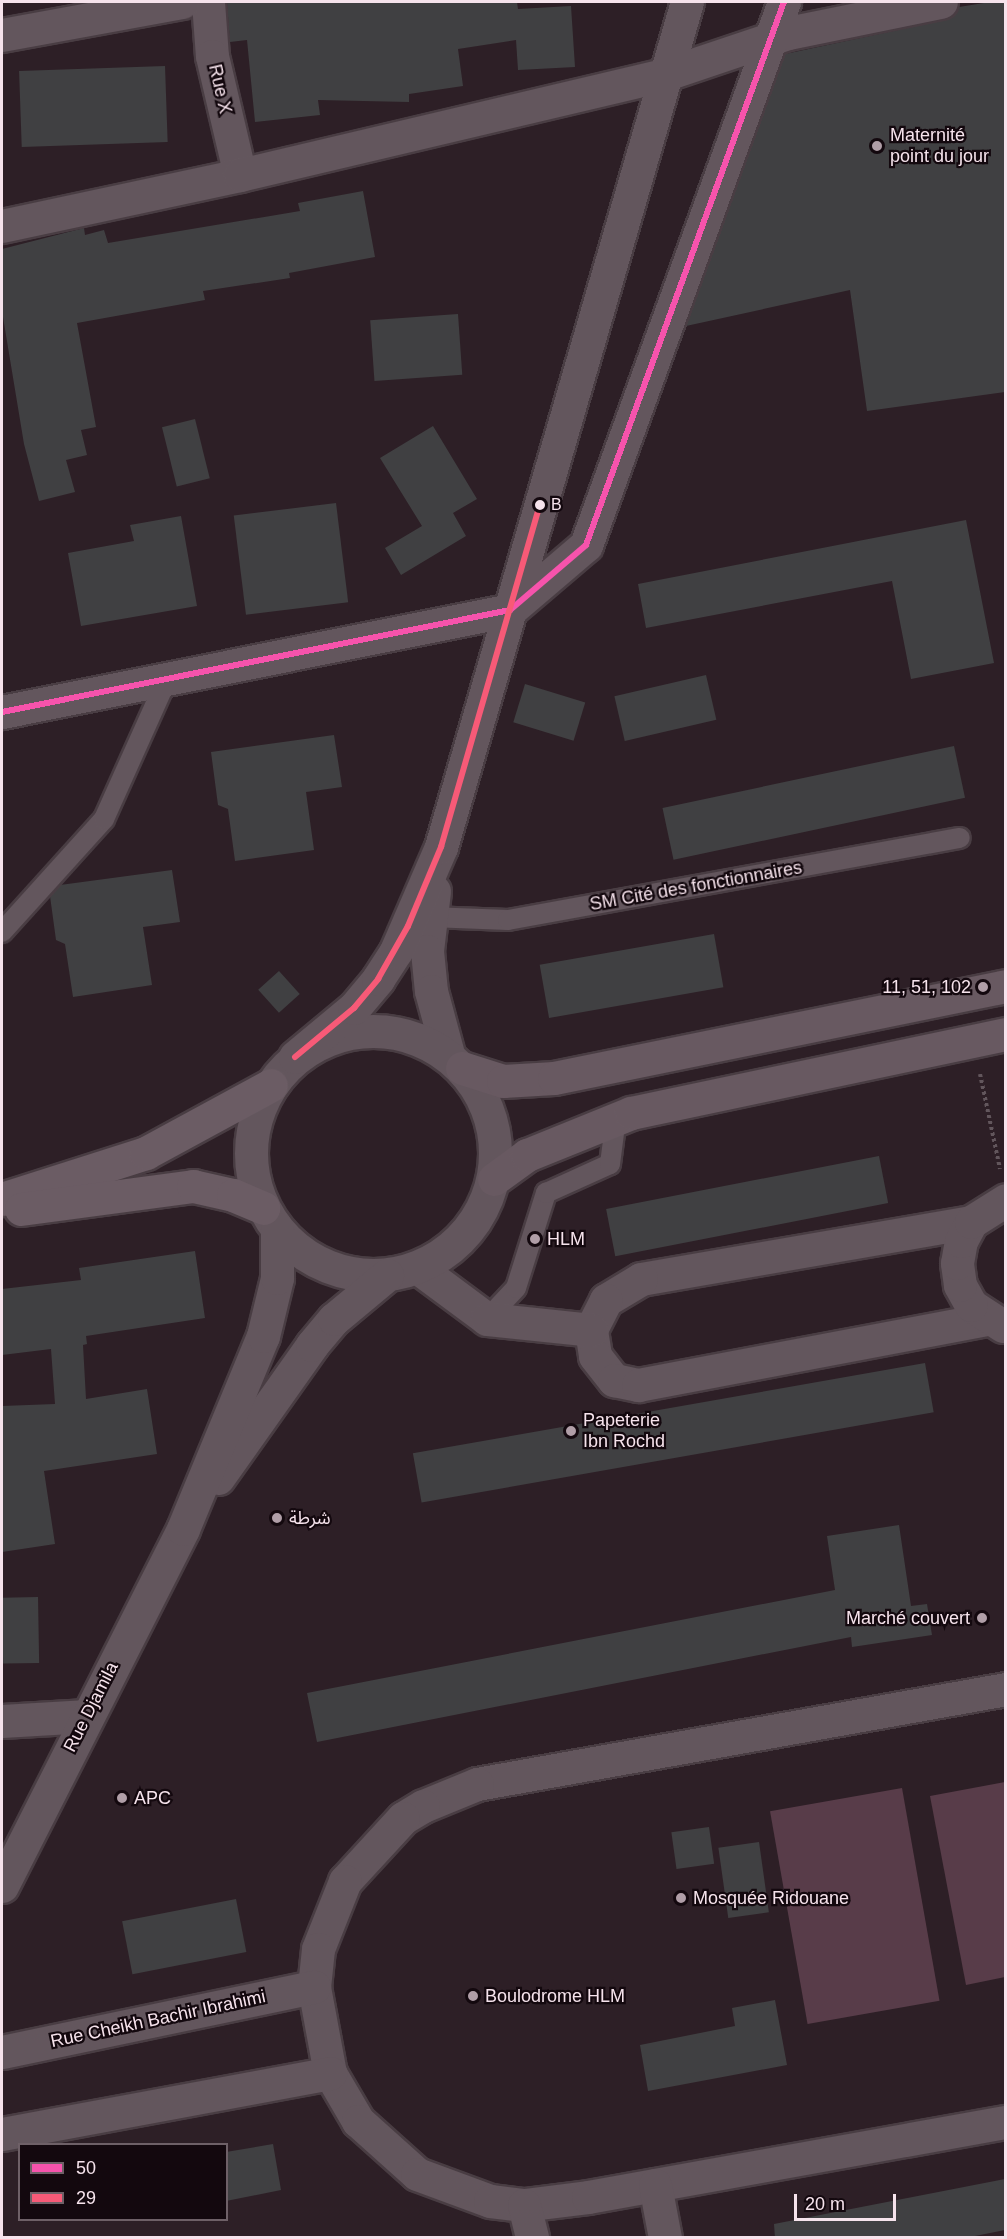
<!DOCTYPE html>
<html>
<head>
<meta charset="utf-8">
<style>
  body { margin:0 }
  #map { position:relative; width:1007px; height:2239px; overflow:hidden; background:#2d1f26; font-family:Helvetica,"Noto Sans Arabic",sans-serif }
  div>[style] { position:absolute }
  .green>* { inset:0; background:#583c49; transform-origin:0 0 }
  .building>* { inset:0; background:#404042; transform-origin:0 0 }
  .path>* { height:4px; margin-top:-2px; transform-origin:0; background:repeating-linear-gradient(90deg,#62565c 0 3px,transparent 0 6px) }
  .roads { filter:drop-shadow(2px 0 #493d43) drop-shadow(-2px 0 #493d43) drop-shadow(0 2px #493d43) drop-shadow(0 -2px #493d43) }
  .service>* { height:20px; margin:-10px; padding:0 10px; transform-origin:10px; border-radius:10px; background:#63565d }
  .minor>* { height:33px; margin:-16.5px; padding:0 16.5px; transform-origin:16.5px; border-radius:16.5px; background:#63565d }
  .tertiary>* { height:33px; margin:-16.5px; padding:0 16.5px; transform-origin:16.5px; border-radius:16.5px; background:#63565d }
  .tertiary>.ring { margin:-16.5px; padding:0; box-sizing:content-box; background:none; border:33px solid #63565d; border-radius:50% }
  .primary>* { height:33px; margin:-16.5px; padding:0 16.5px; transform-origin:16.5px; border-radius:16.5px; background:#6b5c64 }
  .trunk>* { height:33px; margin:-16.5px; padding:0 16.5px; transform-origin:16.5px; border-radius:16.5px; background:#685961 }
  .bus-1>* { height:6px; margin:-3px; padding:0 3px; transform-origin:3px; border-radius:3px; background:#f653ac }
  .bus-2>* { height:6px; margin:-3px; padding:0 3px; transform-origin:3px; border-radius:3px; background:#f75a77 }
  .dots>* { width:16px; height:16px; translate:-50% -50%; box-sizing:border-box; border:3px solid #13080e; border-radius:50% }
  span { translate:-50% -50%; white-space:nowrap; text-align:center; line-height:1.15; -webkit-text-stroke:4.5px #13080e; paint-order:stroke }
  .bus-label { font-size:16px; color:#f6e3ec }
  .left { translate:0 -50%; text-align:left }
  .street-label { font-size:18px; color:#f6e3ec }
  .poi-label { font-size:18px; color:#f6e3ec }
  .right { translate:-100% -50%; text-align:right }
  .frame { position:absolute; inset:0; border:3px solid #f6e3ec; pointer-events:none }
  .legend { position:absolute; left:18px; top:2143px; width:210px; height:78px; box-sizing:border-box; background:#13080e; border:2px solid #6e6067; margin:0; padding:8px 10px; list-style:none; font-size:18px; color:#f6e3ec }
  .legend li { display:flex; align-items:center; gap:12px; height:30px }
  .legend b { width:30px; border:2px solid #6e6067 }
  .scale { position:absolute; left:794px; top:2194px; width:102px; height:27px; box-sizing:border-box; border:3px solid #f6e3ec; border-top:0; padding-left:8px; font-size:18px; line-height:21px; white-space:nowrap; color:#f6e3ec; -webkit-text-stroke:4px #13080e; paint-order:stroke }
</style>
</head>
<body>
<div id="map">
  <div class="green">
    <i style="clip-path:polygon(1005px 1782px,1005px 1977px,966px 1985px,930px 1796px)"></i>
    <i style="left:902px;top:1788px;width:216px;height:134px;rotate:80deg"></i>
  </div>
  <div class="building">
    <i style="clip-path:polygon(517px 2px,518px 9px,571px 6px,575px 67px,518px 70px,516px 40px,458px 49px,463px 86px,409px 94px,409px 102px,318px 100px,320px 115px,255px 122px,247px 40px,230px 42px,227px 3px)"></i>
    <i style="clip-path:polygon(990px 2px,1005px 2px,1005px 392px,867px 411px,850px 290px,686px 326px,785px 54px,945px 20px,959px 7px)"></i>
    <i style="left:165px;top:66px;width:76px;height:146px;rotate:88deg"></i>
    <i style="clip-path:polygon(363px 191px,375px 257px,289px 273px,290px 278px,203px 291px,205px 300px,77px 323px,96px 427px,81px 430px,87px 455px,66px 460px,75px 492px,39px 501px,24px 444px,2px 311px,2px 249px,84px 228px,85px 235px,104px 230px,108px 243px,300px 211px,298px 203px)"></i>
    <i style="left:458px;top:314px;width:61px;height:88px;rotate:86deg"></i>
    <i style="left:195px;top:419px;width:61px;height:34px;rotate:76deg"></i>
    <i style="clip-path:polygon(433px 426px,477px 499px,453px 513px,466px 536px,401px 575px,385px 548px,422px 526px,380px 458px)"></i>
    <i style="left:336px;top:503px;width:100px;height:103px;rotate:83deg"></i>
    <i style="clip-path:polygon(181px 516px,197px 606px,81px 626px,68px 553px,134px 541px,130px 525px)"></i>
    <i style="clip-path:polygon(966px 520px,994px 663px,911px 679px,892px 581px,646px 628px,638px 584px)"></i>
    <i style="left:706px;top:675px;width:46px;height:94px;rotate:77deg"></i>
    <i style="left:525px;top:684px;width:63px;height:40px;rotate:17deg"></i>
    <i style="clip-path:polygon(334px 735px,342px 787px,306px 792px,314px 850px,235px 861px,228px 809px,218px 805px,211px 752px)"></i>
    <i style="left:954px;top:746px;width:53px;height:298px;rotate:78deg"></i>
    <i style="clip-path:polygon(172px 870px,180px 922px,143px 927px,152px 985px,73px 997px,65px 944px,56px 940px,50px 896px,60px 885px)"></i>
    <i style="left:714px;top:934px;width:54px;height:177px;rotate:80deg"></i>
    <i style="left:279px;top:971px;width:31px;height:28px;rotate:48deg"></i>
    <i style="left:879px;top:1156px;width:48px;height:278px;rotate:79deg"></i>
    <i style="clip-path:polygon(195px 1251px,205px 1318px,86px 1336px,87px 1344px,83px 1345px,86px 1399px,147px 1389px,157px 1454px,44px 1471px,55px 1544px,2px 1552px,2px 1406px,55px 1404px,51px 1349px,2px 1355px,2px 1289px,81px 1280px,79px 1268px)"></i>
    <i style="left:925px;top:1363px;width:50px;height:520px;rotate:80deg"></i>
    <i style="clip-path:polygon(899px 1525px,911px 1606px,927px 1604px,932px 1635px,852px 1647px,851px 1637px,317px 1742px,307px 1693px,835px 1590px,827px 1536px)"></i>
    <i style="left:38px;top:1597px;width:66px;height:36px;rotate:89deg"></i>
    <i style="left:709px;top:1827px;width:37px;height:38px;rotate:82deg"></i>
    <i style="left:759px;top:1842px;width:71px;height:41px;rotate:82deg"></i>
    <i style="left:236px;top:1899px;width:54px;height:116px;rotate:79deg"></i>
    <i style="clip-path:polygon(775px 2000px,787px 2065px,648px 2091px,640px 2045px,735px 2026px,732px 2008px)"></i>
    <i style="clip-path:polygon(273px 2144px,281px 2190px,226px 2201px,226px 2152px)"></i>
    <i style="clip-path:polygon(1005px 2179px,1005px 2230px,965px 2238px,775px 2238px,774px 2224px)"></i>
  </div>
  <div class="path">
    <i style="left:980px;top:1074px;width:97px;rotate:78.1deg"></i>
  </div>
  <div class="roads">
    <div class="service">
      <i style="left:430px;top:917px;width:78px;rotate:2.2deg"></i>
      <i style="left:508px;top:920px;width:459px;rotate:-10.3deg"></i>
      <i style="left:2px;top:932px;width:152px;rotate:-47.9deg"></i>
      <i style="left:104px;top:819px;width:154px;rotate:-65.8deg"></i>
      <i style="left:487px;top:1319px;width:42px;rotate:-46.9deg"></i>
      <i style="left:516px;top:1288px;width:100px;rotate:-72.5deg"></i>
      <i style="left:546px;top:1193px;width:70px;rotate:-24.4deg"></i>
      <i style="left:610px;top:1164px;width:46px;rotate:-82.6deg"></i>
    </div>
    <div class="minor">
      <i style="left:208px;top:2px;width:54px;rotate:85.8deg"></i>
      <i style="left:212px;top:56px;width:122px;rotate:76.8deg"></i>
      <i style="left:2px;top:35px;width:183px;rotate:-10.4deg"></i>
      <i style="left:2px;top:226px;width:243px;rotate:-12.1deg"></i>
      <i style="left:240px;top:175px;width:438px;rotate:-13.3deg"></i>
      <i style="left:666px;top:74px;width:129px;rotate:-18.6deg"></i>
      <i style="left:788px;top:33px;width:156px;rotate:-11.5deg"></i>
      <i style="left:2px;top:712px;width:518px;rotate:-11.35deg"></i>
      <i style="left:510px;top:610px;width:100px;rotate:-40.5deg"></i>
      <i style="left:586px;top:545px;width:578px;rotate:-69.97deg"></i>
      <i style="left:971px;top:1222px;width:335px;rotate:170.2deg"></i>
      <i style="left:641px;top:1279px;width:41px;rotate:149deg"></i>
      <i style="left:606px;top:1300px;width:34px;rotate:117deg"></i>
      <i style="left:591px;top:1330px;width:26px;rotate:81deg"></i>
      <i style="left:595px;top:1356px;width:31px;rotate:52deg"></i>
      <i style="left:614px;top:1380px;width:25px;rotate:12deg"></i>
      <i style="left:638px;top:1385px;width:356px;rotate:-10.7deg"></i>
      <i style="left:417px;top:1267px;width:87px;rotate:36.6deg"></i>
      <i style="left:487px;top:1319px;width:105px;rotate:6deg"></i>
      <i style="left:1003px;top:1326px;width:38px;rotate:-147deg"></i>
      <i style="left:971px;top:1305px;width:23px;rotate:-119deg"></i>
      <i style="left:960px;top:1285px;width:22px;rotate:-98deg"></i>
      <i style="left:957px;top:1263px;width:22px;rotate:-80deg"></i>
      <i style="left:961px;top:1241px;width:21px;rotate:-62deg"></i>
      <i style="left:971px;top:1222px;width:41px;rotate:-32.2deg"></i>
      <i style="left:1006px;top:1689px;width:537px;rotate:169.82deg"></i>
      <i style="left:477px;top:1784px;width:58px;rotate:157.8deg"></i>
      <i style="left:423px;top:1806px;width:23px;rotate:149deg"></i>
      <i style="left:403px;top:1818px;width:86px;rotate:132.6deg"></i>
      <i style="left:345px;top:1881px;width:73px;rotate:111.7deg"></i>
      <i style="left:318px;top:1949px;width:38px;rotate:96deg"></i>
      <i style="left:314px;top:1987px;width:87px;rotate:79.5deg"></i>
      <i style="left:330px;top:2073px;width:56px;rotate:59.7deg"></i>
      <i style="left:358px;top:2121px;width:79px;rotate:41.9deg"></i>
      <i style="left:417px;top:2174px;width:78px;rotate:20.3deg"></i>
      <i style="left:490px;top:2201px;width:34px;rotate:7deg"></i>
      <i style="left:524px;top:2205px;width:64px;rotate:-7.1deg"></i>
      <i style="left:588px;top:2197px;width:425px;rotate:-10.2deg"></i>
      <i style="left:2px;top:1721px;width:85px;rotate:-3.4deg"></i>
      <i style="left:2px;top:2052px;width:319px;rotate:-11.8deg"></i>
      <i style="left:2px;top:2134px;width:334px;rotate:-10.5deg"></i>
      <i style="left:655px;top:2185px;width:54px;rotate:79.3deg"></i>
      <i style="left:524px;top:2205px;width:34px;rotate:76deg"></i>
    </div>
    <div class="tertiary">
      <i style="left:434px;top:891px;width:60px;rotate:96.7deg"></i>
      <i style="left:427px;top:951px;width:40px;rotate:84.3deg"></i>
      <i style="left:431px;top:991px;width:65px;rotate:74.9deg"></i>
      <i class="ring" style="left:251px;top:1031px;width:211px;height:211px"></i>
      <i style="left:295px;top:1057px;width:77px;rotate:-39.7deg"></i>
      <i style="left:354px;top:1008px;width:38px;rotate:-50deg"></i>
      <i style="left:378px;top:979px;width:33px;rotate:-57deg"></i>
      <i style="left:396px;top:951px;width:113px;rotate:-66.6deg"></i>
      <i style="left:441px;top:847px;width:880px;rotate:-73.77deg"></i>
      <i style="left:218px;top:1478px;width:163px;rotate:-54.7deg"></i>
      <i style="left:312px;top:1345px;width:34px;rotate:-50deg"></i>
      <i style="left:334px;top:1319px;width:69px;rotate:-39.7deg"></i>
      <i style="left:2px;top:1886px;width:400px;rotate:-63.1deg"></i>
      <i style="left:183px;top:1529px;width:209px;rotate:-67.5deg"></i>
      <i style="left:263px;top:1336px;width:60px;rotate:-76.4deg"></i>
      <i style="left:277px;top:1278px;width:49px;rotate:-90deg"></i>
    </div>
    <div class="primary">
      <i style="left:2px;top:1199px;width:151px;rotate:-17.7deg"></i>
      <i style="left:146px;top:1153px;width:142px;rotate:-28.5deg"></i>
      <i style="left:21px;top:1209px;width:174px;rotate:-7.6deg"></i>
      <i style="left:193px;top:1186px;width:41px;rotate:12.7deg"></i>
      <i style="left:233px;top:1195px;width:33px;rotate:23deg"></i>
    </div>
    <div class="trunk">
      <i style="left:462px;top:1068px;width:43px;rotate:17.6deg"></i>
      <i style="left:503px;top:1081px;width:51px;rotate:-3.4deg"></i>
      <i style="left:554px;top:1078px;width:461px;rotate:-11.5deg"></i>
      <i style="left:494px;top:1179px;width:41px;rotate:-36deg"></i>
      <i style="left:527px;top:1155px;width:112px;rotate:-22deg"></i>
      <i style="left:631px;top:1113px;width:383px;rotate:-11.9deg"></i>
    </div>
  </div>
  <div class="bus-1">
    <i style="left:2px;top:712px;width:518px;rotate:-11.35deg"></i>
    <i style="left:510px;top:610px;width:100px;rotate:-40.5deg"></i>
    <i style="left:586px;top:545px;width:578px;rotate:-69.97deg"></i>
  </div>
  <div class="bus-2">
    <i style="left:295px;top:1057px;width:77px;rotate:-39.7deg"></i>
    <i style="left:354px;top:1008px;width:38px;rotate:-50deg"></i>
    <i style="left:378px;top:979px;width:61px;rotate:-60.5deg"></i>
    <i style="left:408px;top:926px;width:86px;rotate:-67.3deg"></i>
    <i style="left:441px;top:847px;width:356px;rotate:-73.9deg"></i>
  </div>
  <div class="dots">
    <i style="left:877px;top:146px;background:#b09ea7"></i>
    <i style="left:540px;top:505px;background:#f6e3ec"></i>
    <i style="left:983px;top:987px;background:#b09ea7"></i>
    <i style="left:535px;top:1239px;background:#b09ea7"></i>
    <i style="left:571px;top:1431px;background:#b09ea7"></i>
    <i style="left:277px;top:1518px;background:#b09ea7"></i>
    <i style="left:982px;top:1618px;background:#b09ea7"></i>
    <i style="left:122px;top:1798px;background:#b09ea7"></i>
    <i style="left:681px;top:1898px;background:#b09ea7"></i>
    <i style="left:473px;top:1996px;background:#b09ea7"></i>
  </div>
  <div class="bus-label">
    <span class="left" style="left:551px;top:505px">B</span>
  </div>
  <div class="street-label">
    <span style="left:220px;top:89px;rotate:77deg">Rue X</span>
    <span style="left:696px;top:886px;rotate:-10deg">SM Cité des fonctionnaires</span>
    <span style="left:91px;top:1707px;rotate:-63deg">Rue Djamila</span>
    <span style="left:158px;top:2019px;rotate:-12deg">Rue Cheikh Bachir Ibrahimi</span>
  </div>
  <div class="poi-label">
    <span class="left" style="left:890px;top:146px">Maternité<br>point du jour</span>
    <span class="right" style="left:971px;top:987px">11, 51, 102</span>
    <span class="left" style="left:547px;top:1239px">HLM</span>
    <span class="left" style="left:583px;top:1431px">Papeterie<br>Ibn Rochd</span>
    <span class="left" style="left:289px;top:1518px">شرطة</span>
    <span class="right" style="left:970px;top:1618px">Marché couvert</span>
    <span class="left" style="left:134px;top:1798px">APC</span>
    <span class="left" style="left:693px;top:1898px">Mosquée Ridouane</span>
    <span class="left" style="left:485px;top:1996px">Boulodrome HLM</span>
  </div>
  <div class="frame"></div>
  <ul class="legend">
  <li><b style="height:8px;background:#f653ac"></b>50</li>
  <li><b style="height:8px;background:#f75a77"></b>29</li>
  </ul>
  <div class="scale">20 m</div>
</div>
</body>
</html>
